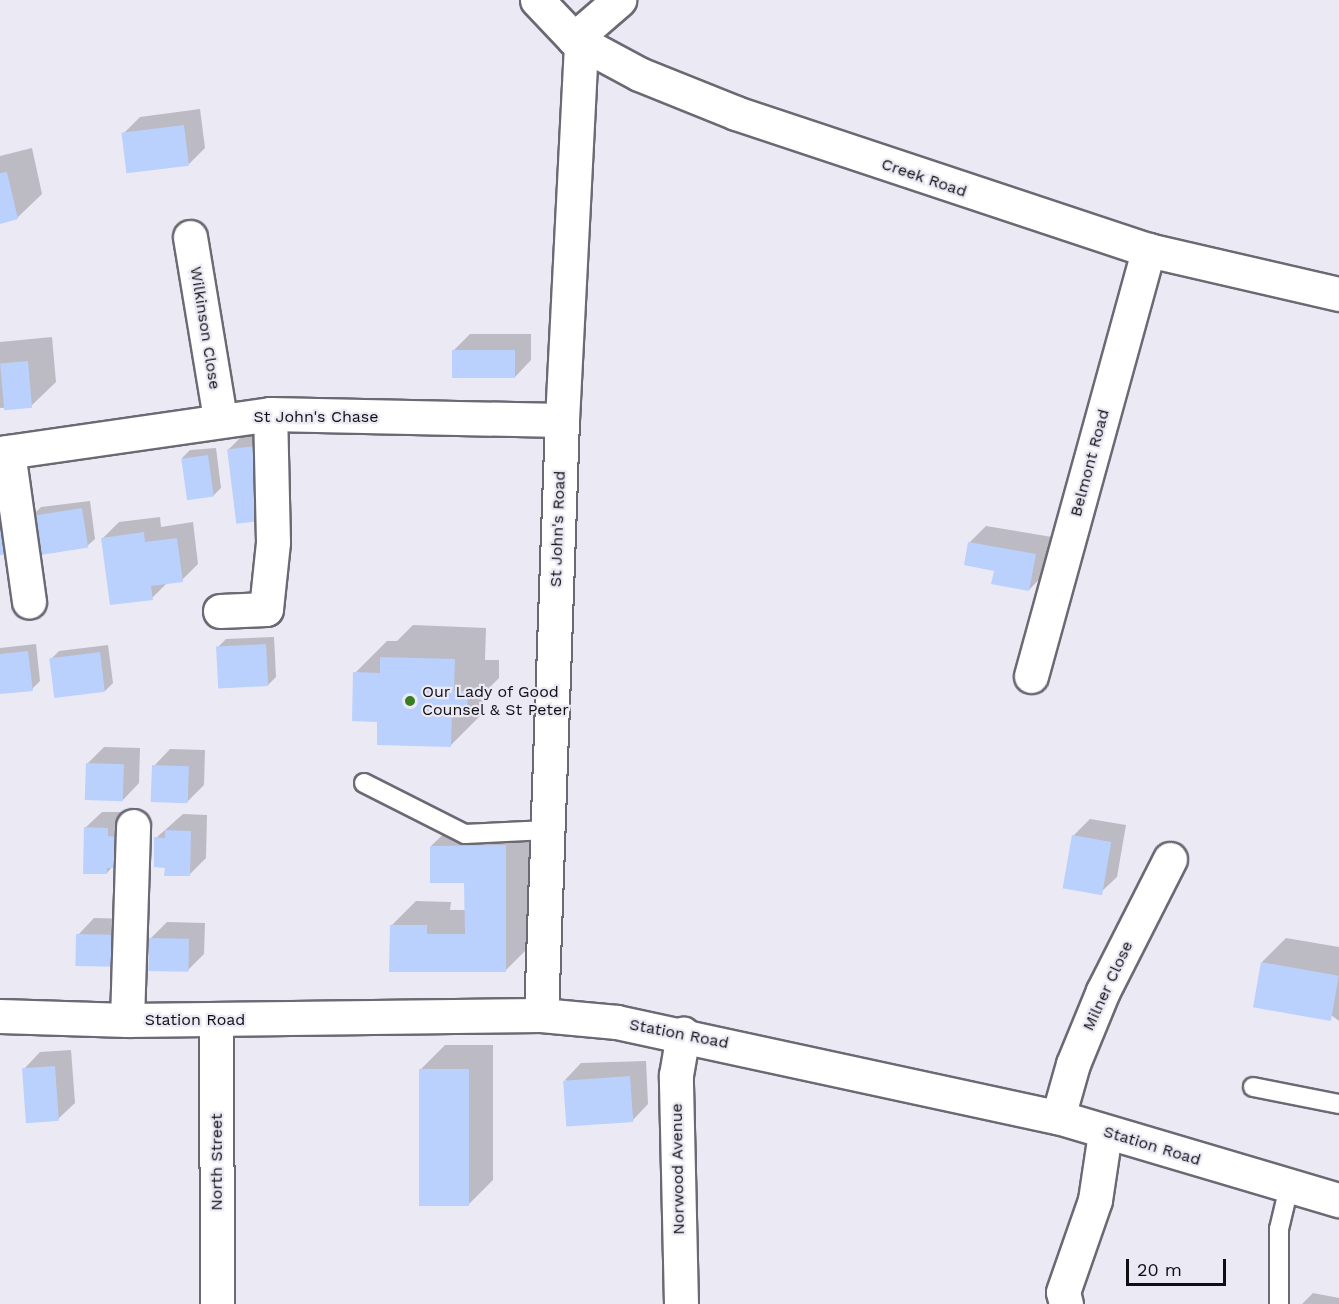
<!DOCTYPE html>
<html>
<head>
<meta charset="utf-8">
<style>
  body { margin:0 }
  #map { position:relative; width:1339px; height:1304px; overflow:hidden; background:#ebe9f4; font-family:"Work Sans",sans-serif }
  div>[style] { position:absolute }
  .shadow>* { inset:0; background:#0003 }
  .building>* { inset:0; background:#bad0fd; transform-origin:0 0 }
  .roads { filter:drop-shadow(2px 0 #6b6973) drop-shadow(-2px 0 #6b6973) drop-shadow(0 2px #6b6973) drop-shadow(0 -2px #6b6973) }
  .lane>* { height:18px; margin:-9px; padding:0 9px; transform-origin:9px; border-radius:9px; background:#fff }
  .street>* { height:33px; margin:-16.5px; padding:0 16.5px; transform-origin:16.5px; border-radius:16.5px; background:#fff }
  .secondary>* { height:33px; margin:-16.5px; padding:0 16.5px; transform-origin:16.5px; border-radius:16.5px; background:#fff }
  .dots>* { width:16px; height:16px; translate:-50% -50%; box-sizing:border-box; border:3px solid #ebe9f4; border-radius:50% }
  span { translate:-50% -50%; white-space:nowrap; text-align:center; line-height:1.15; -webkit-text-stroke:4.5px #ebe9f4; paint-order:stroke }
  .street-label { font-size:16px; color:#0f0e12 }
  .poi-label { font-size:16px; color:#0f0e12 }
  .left { translate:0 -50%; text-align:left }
  .scale { position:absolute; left:1126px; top:1259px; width:100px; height:27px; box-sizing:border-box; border:3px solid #0f0e12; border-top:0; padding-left:8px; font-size:18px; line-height:21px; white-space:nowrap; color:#0f0e12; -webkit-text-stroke:4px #ebe9f4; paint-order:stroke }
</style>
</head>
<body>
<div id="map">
  <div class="shadow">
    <i style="clip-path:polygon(200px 109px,205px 148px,189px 164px,124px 133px,140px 117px)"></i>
    <i style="clip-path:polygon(32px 148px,42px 194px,17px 218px,0 222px,0 156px)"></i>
    <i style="clip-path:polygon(470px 334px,531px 334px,531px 360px,515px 377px,453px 351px)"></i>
    <i style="clip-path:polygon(52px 337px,56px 382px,31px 406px,0 408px,0 342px)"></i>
    <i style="clip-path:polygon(271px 430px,237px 522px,228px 450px,245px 433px)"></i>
    <i style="clip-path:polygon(216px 448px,221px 488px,213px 496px,182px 458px,190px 450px)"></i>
    <i style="clip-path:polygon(90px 501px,95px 539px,87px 546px,33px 515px,41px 507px)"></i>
    <i style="clip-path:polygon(160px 517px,161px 527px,193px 522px,198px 564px,182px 580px,168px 582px,152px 598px,102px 539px,119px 522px)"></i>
    <i style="clip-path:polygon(986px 526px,1052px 537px,1045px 573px,1029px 590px,996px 569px,966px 564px,970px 542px)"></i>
    <i style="clip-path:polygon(413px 625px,486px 628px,485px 660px,499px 660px,499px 678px,483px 694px,482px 714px,450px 746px,379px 721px,355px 673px,387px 641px,397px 641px)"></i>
    <i style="clip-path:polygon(274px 637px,276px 677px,268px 685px,218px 647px,226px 639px)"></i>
    <i style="clip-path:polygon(36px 644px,40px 681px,32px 689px,0 693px,0 648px)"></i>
    <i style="clip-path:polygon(108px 645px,113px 683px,105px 691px,51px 659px,59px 651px)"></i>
    <i style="clip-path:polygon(104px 747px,140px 748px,139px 783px,123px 800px,87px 764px)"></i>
    <i style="clip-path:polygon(170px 749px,205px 750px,204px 785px,188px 801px,154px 766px)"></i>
    <i style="clip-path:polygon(102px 812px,124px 812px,113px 866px,107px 873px,85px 828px)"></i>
    <i style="clip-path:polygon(183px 814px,207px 815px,206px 858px,189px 875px,156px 838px)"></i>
    <i style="clip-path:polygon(1090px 819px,1126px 825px,1117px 877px,1100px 893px,1074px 835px)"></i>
    <i style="clip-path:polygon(456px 822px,530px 822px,530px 946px,505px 971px,391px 926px,416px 901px,451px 902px,450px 910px,466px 910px,466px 882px,431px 846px)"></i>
    <i style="clip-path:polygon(94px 918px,132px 919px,131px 950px,78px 935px)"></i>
    <i style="clip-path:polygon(167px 922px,205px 923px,204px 954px,188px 970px,150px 939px)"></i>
    <i style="clip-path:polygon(1286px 938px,1339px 947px,1339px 1021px,1262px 962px)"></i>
    <i style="clip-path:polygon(445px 1045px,493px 1045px,493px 1180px,469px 1204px,420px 1070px)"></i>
    <i style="clip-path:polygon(71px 1050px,75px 1103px,58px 1119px,24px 1069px,40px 1052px)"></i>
    <i style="clip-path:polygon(646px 1061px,648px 1104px,632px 1121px,565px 1080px,581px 1063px)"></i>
    <i style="clip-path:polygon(1313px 1293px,1339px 1298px,1339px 1304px,1302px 1304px)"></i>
  </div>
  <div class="building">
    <i style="left:184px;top:125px;width:41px;height:63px;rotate:83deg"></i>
    <i style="clip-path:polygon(7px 172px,18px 219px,0 224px,0 173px)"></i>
    <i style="left:452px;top:350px;width:63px;height:28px"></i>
    <i style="left:28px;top:361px;width:47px;height:28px;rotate:85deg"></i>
    <i style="left:255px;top:446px;width:75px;height:28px;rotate:83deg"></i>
    <i style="left:208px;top:455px;width:42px;height:27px;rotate:82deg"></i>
    <i style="left:82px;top:508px;width:40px;height:50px;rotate:81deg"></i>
    <i style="clip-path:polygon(0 513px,6px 555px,0 555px)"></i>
    <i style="clip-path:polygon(144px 532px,145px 542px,177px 538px,183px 582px,151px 586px,153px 600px,110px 605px,101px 538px)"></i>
    <i style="clip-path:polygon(968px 542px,1036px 554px,1029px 591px,991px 584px,994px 571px,964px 565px)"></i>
    <i style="left:266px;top:644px;width:42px;height:50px;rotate:87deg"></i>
    <i style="clip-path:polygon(28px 651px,33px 691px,0 694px,0 654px)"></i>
    <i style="left:100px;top:652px;width:40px;height:51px;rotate:83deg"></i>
    <i style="clip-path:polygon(380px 657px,455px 659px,454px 691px,468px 691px,467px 711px,452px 711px,451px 747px,377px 745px,377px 722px,352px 721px,353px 672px,380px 673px)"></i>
    <i style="left:86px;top:763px;width:38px;height:37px;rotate:2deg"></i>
    <i style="left:152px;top:765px;width:37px;height:37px;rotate:2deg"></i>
    <i style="clip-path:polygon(84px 827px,108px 828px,108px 836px,117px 837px,116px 868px,107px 868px,107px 874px,83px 874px)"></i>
    <i style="clip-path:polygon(165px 830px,191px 831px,190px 876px,164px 876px,165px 868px,154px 867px,154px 837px,165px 838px)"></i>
    <i style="left:1072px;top:835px;width:40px;height:54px;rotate:10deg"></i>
    <i style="clip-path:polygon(506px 845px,506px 972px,389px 972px,390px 925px,427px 925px,427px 934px,465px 934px,464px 883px,430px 883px,430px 846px)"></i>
    <i style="left:76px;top:934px;width:41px;height:32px;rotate:1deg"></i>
    <i style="left:149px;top:938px;width:40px;height:33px;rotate:1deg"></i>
    <i style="left:1261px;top:962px;width:79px;height:46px;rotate:10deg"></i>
    <i style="left:55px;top:1066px;width:55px;height:33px;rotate:86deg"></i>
    <i style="left:419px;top:1069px;width:50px;height:137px"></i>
    <i style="left:630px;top:1076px;width:46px;height:67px;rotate:86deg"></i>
  </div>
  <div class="roads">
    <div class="lane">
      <i style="left:364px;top:783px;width:113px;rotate:26.8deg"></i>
      <i style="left:465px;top:834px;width:82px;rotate:-2.8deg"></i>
      <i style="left:1253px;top:1087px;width:88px;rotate:11.2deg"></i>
      <i style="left:1279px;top:1304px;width:75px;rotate:-90deg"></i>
      <i style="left:1279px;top:1229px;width:43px;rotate:-76.6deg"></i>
    </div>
    <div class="street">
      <i style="left:574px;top:39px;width:60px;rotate:-40.9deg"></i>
      <i style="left:190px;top:237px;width:184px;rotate:80.6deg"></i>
      <i style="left:8px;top:452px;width:151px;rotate:82deg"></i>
      <i style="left:0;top:453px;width:273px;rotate:-8.2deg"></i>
      <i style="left:270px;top:414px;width:292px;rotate:1.2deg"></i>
      <i style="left:220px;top:611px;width:46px;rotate:-2.5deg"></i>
      <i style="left:266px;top:609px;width:67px;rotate:-84deg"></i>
      <i style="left:273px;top:542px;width:128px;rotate:-91.3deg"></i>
      <i style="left:1031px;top:676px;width:442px;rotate:-74.6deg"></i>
      <i style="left:127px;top:1020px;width:194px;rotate:-88.2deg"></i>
      <i style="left:216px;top:1020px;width:284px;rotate:89.8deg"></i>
      <i style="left:1058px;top:1117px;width:55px;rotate:-74.2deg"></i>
      <i style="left:1073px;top:1064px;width:79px;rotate:-67.7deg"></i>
      <i style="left:1103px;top:991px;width:148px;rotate:-63.1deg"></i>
      <i style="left:681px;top:1304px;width:229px;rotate:-91.3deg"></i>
      <i style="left:676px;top:1075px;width:42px;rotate:-80.3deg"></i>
      <i style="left:1066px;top:1304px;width:12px;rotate:-104deg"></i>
      <i style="left:1063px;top:1292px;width:97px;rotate:-70.8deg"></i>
      <i style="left:1095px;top:1200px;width:68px;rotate:-81.5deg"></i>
    </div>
    <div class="secondary">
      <i style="left:537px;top:0;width:54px;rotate:46.5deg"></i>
      <i style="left:574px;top:39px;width:74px;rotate:28.3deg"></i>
      <i style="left:639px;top:74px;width:105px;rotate:21.9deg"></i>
      <i style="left:736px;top:113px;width:434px;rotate:18.4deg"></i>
      <i style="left:1148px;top:250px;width:196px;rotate:13deg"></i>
      <i style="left:541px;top:1015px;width:595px;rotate:-87.98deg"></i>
      <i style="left:562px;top:420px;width:378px;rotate:-87.1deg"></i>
      <i style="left:0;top:1016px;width:127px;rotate:1.8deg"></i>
      <i style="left:127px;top:1020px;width:414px;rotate:-0.7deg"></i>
      <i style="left:541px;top:1015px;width:76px;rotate:5.3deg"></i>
      <i style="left:617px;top:1022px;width:451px;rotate:12.2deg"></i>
      <i style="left:1058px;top:1117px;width:293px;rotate:16.5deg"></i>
    </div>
  </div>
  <div class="dots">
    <i style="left:410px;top:701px;background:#377d21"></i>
  </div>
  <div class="street-label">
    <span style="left:924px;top:178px;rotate:19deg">Creek Road</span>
    <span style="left:205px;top:328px;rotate:81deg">Wilkinson Close</span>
    <span style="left:316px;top:417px">St John's Chase</span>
    <span style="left:1090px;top:463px;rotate:-75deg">Belmont Road</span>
    <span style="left:558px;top:529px;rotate:-88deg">St John's Road</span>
    <span style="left:1108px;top:986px;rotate:-65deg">Milner Close</span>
    <span style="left:195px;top:1020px">Station Road</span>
    <span style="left:679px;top:1034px;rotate:11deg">Station Road</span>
    <span style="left:1152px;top:1146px;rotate:17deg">Station Road</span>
    <span style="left:217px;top:1162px;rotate:-90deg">North Street</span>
    <span style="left:678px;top:1169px;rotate:-91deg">Norwood Avenue</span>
  </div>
  <div class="poi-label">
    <span class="left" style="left:422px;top:701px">Our Lady of Good<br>Counsel &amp; St Peter</span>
  </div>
  <div class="scale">20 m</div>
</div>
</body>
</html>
